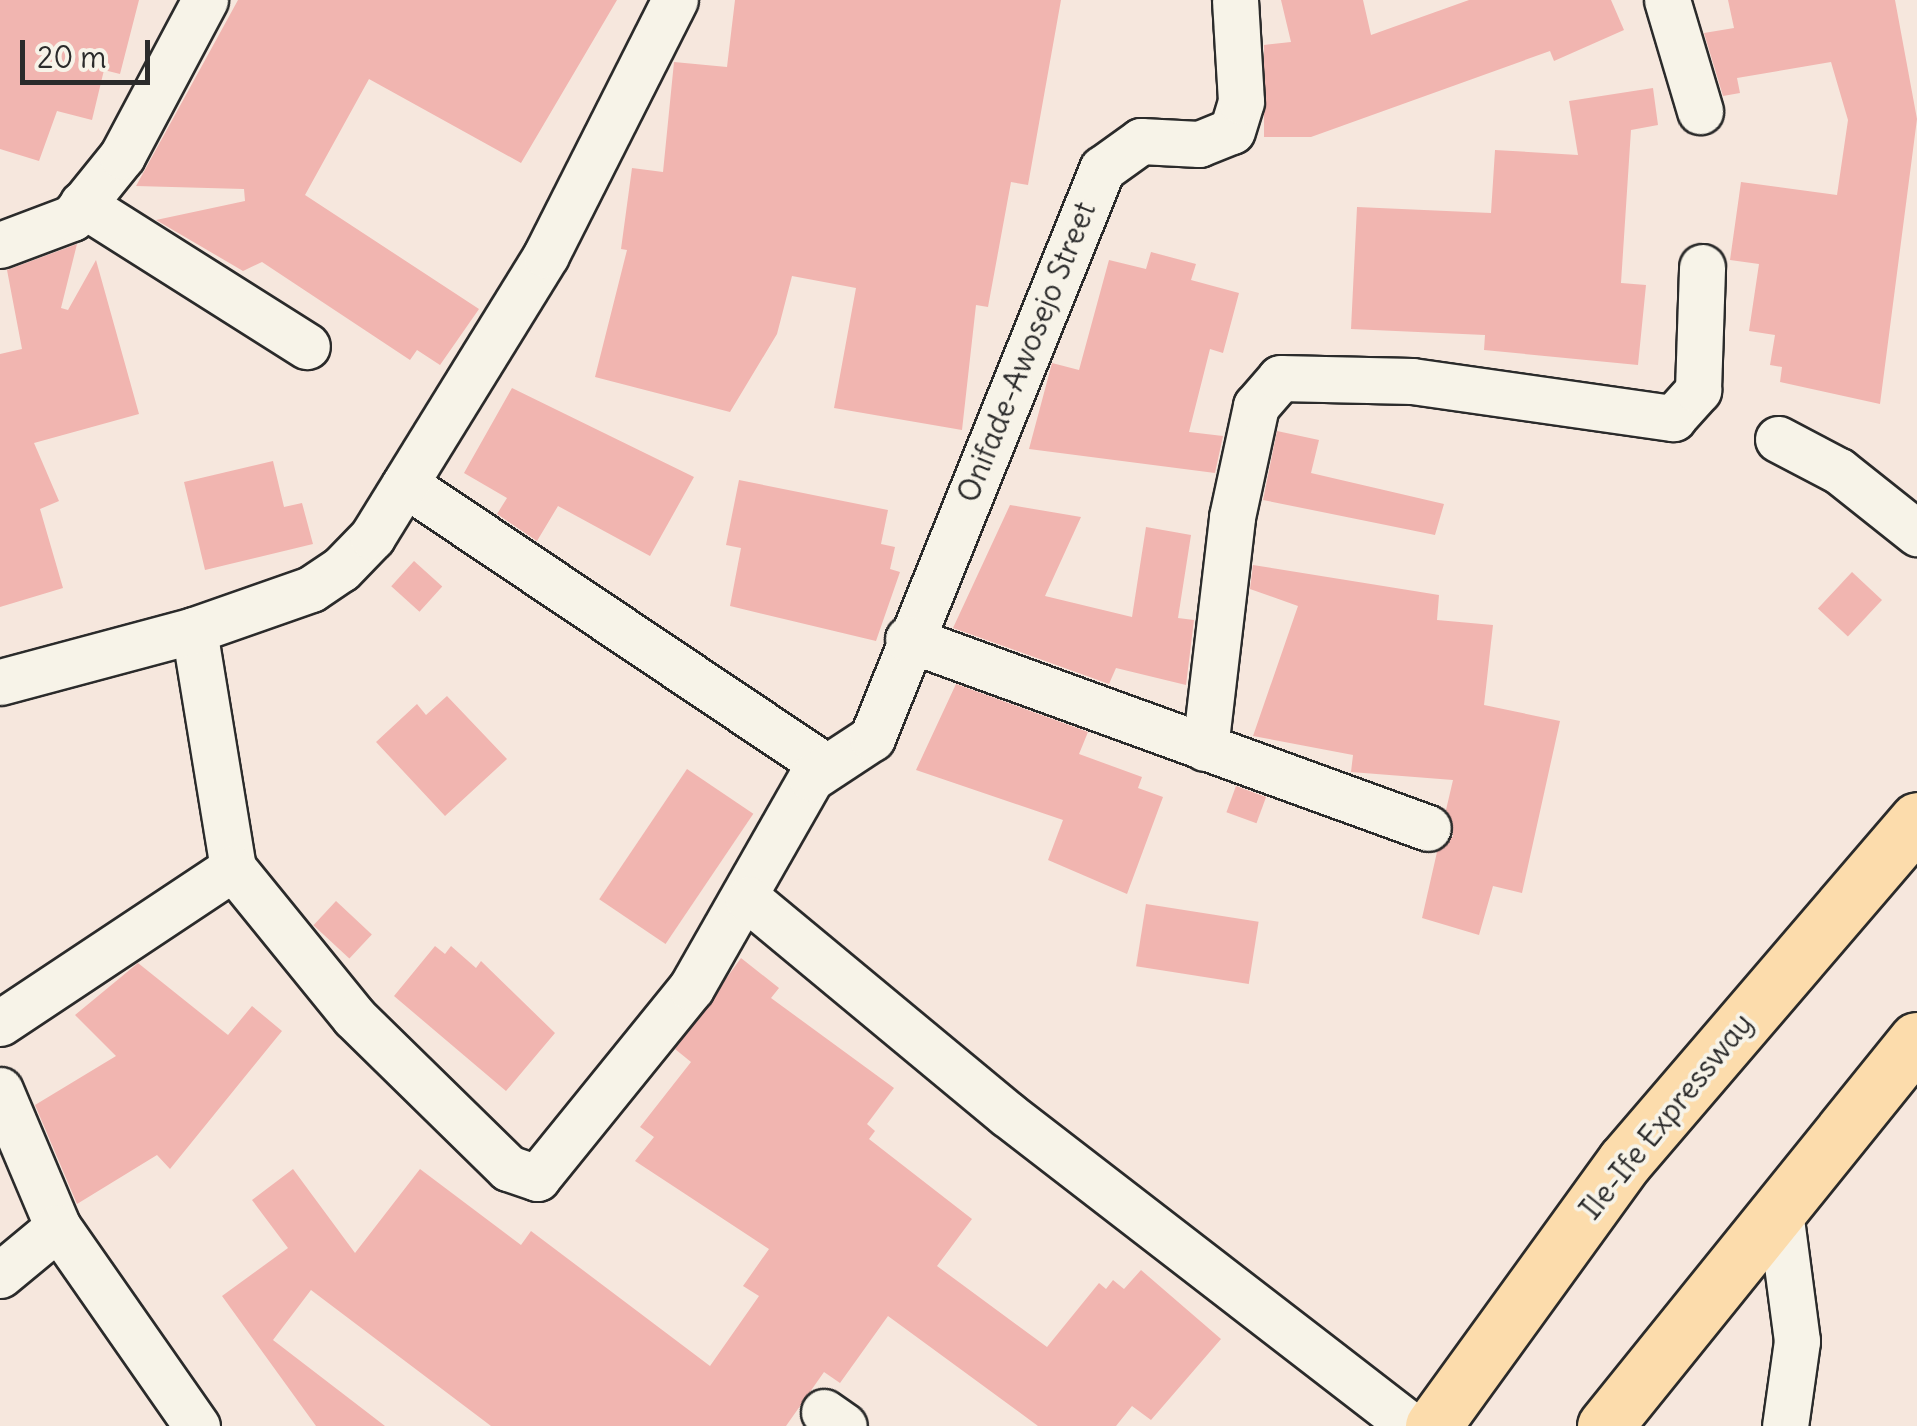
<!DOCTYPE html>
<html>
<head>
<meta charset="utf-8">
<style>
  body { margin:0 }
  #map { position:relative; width:1917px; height:1426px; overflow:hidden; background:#f6e7dd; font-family:Delius,sans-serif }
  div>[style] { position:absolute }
  .building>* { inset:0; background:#f1b5b0; transform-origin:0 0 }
  .roads { filter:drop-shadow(2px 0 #2b2b2b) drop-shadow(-2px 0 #2b2b2b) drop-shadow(0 2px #2b2b2b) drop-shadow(0 -2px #2b2b2b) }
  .minor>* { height:45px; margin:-22.5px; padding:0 22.5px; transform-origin:22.5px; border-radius:22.5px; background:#f7f3e8 }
  .highway>* { height:55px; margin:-27.5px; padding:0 27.5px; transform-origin:27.5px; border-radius:27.5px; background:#fcdcac }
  span { translate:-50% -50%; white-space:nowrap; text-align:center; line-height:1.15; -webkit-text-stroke:8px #f7f3e8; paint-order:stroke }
  .street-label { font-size:30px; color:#2b2b2b }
  .scale { position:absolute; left:20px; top:40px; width:130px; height:45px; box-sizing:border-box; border:5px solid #2b2b2b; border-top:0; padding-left:12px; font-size:30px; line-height:35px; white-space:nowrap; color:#2b2b2b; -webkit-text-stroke:8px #f7f3e8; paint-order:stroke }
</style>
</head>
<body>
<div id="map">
  <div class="building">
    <i style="clip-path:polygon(0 0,139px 0,120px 74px,104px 70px,92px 120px,57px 111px,39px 161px,0 149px)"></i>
    <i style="clip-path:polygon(238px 0,617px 0,521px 163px,369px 79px,305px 195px,479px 309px,440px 365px,417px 350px,410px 360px,262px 262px,243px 271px,156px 220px,245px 201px,244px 189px,136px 186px)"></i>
    <i style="clip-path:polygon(735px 0,1061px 0,1028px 185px,1011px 182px,988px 307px,976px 305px,962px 430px,834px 408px,856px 288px,792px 276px,777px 334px,730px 412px,595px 377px,627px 250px,621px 249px,632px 168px,663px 172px,674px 62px,727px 67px)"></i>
    <i style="clip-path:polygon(1281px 0,1363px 0,1371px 35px,1469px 0,1611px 0,1624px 30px,1554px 61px,1550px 51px,1311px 137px,1264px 137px,1264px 45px,1291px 42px)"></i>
    <i style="clip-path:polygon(1728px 0,1895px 0,1917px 119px,1880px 404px,1780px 382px,1782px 367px,1770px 365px,1775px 335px,1749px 331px,1759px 264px,1730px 260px,1741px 182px,1837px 195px,1848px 120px,1831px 62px,1737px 78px,1740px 93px,1723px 96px,1704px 33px,1734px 28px)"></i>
    <i style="clip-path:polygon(1653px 88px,1658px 125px,1631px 130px,1621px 283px,1646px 285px,1638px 365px,1484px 350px,1485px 335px,1351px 329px,1357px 207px,1491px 213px,1495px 150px,1578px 155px,1569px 101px)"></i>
    <i style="clip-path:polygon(77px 244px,61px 308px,68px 310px,96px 260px,139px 414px,34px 443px,59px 501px,40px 509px,63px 588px,0 607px,0 354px,22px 349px,7px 270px)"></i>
    <i style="clip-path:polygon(1151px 252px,1196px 264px,1191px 280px,1239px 293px,1223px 353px,1210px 349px,1189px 432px,1223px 436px,1215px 473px,1029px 449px,1052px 363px,1079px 370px,1109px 260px,1146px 269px)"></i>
    <i style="clip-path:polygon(512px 388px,694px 477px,650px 556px,558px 506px,537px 541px,497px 514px,507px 498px,464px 473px)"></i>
    <i style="clip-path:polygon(1277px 431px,1319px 440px,1311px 473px,1444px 504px,1435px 535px,1263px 500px)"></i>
    <i style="clip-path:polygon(273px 461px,284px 507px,302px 503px,313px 544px,205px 570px,184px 482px)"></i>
    <i style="clip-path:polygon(739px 480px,888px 510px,881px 544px,895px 547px,890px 569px,900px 572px,876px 641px,730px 606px,741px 548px,726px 545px)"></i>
    <i style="clip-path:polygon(1010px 505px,1081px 517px,1045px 596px,1132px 617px,1146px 527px,1191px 535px,1178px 618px,1194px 620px,1186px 685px,1116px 668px,1109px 684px,953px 628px)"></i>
    <i style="left:414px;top:561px;width:38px;height:34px;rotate:42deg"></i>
    <i style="clip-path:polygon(1253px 565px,1439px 595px,1437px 620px,1493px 625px,1484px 705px,1560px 721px,1522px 893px,1493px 886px,1479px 935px,1422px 918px,1437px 852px,1453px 836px,1446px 810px,1453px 780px,1351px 772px,1353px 755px,1253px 736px,1298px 606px,1250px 589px)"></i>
    <i style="left:1852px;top:572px;width:41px;height:50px;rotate:43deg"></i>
    <i style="clip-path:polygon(956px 684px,1088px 732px,1079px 754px,1142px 777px,1138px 788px,1163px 797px,1127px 894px,1048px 860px,1063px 820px,916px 770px)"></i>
    <i style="clip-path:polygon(447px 696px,507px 759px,445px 816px,376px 742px,417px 704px,426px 715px)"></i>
    <i style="left:687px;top:769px;width:80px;height:157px;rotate:34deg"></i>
    <i style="left:1236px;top:786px;width:32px;height:28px;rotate:20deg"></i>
    <i style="left:336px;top:901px;width:49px;height:33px;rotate:43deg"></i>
    <i style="left:1146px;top:904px;width:114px;height:63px;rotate:9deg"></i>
    <i style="clip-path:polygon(435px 946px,445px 954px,451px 946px,476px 968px,481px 961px,555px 1033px,506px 1091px,394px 996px)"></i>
    <i style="clip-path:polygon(741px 958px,779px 988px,771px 998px,894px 1088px,867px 1124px,875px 1131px,869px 1139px,972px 1219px,937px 1266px,1047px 1347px,1099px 1283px,1106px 1289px,1113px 1280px,1124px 1289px,1141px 1270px,1221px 1339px,1151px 1420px,1132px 1406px,1116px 1426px,1038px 1426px,888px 1316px,840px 1383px,824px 1372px,786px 1426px,491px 1426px,311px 1290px,273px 1340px,385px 1426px,316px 1426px,222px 1296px,288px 1248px,252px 1200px,293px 1169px,355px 1253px,420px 1169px,521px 1245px,531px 1231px,710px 1366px,759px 1296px,743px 1286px,769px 1249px,635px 1161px,654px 1137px,640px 1127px,691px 1062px,675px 1049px)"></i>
    <i style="clip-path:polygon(138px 963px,228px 1035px,252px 1006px,282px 1031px,170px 1169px,157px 1155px,77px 1204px,35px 1105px,116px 1056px,75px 1015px)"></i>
  </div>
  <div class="roads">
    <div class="minor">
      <i style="left:1667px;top:0;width:116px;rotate:73.4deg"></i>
      <i style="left:82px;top:204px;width:266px;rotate:32.3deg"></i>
      <i style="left:0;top:245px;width:77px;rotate:-20.6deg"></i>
      <i style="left:72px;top:218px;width:80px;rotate:-51.1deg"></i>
      <i style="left:122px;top:156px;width:177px;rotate:-62deg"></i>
      <i style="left:1778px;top:439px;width:69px;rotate:27.7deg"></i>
      <i style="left:1839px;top:471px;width:100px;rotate:38.5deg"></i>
      <i style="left:405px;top:484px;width:502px;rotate:33.88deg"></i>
      <i style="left:194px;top:630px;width:241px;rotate:80.7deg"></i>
      <i style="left:233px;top:868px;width:192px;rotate:50.9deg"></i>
      <i style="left:354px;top:1017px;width:216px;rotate:44.4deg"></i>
      <i style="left:508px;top:1168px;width:31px;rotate:19deg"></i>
      <i style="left:537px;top:1178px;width:245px;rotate:-51deg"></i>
      <i style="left:691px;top:988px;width:242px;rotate:-60.3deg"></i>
      <i style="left:811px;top:778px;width:73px;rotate:-33.3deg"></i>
      <i style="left:872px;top:738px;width:614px;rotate:-67.99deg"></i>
      <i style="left:1102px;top:169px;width:48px;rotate:-35.7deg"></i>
      <i style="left:1141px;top:141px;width:58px;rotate:3deg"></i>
      <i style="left:1199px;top:144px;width:35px;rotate:-22deg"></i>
      <i style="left:1232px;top:131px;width:31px;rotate:-73deg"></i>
      <i style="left:1241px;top:101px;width:101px;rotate:-93.4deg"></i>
      <i style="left:908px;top:639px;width:553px;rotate:19.97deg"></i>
      <i style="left:0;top:682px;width:201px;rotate:-15deg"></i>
      <i style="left:194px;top:630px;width:124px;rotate:-19.3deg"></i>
      <i style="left:311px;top:589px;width:36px;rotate:-34deg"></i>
      <i style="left:341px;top:569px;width:45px;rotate:-45.9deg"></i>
      <i style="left:372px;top:537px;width:331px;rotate:-58.3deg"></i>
      <i style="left:546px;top:255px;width:286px;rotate:-63.2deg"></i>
      <i style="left:1205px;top:748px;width:233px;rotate:-83.3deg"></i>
      <i style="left:1232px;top:517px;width:114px;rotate:-77.8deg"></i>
      <i style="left:1256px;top:406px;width:37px;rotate:-49deg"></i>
      <i style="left:1280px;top:378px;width:132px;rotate:1.3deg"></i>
      <i style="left:1412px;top:381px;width:264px;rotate:8.1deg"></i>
      <i style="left:1673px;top:418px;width:38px;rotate:-48deg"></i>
      <i style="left:1698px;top:390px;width:123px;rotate:-88.1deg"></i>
      <i style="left:748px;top:899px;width:337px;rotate:39.7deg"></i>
      <i style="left:1007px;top:1114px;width:510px;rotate:37.68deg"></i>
      <i style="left:0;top:1023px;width:280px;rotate:-33.6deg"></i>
      <i style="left:0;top:1090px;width:149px;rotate:67.1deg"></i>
      <i style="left:58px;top:1227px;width:243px;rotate:55.1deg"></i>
      <i style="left:1779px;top:1204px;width:138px;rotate:82.5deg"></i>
      <i style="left:1797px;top:1341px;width:86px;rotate:98deg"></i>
      <i style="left:0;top:1275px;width:75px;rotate:-39.6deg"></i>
      <i style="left:824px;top:1412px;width:24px;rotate:35deg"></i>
    </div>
    <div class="highway">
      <i style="left:1433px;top:1426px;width:327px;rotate:-54.1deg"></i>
      <i style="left:1625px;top:1161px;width:449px;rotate:-49.4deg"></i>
      <i style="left:1605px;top:1426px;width:496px;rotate:-51.1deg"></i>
    </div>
  </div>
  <div class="street-label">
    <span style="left:1026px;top:352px;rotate:-68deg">Onifade-Awosejo Street</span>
    <span style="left:1666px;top:1116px;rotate:-51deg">Ile-Ife Expressway</span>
  </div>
  <div class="scale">20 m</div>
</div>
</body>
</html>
